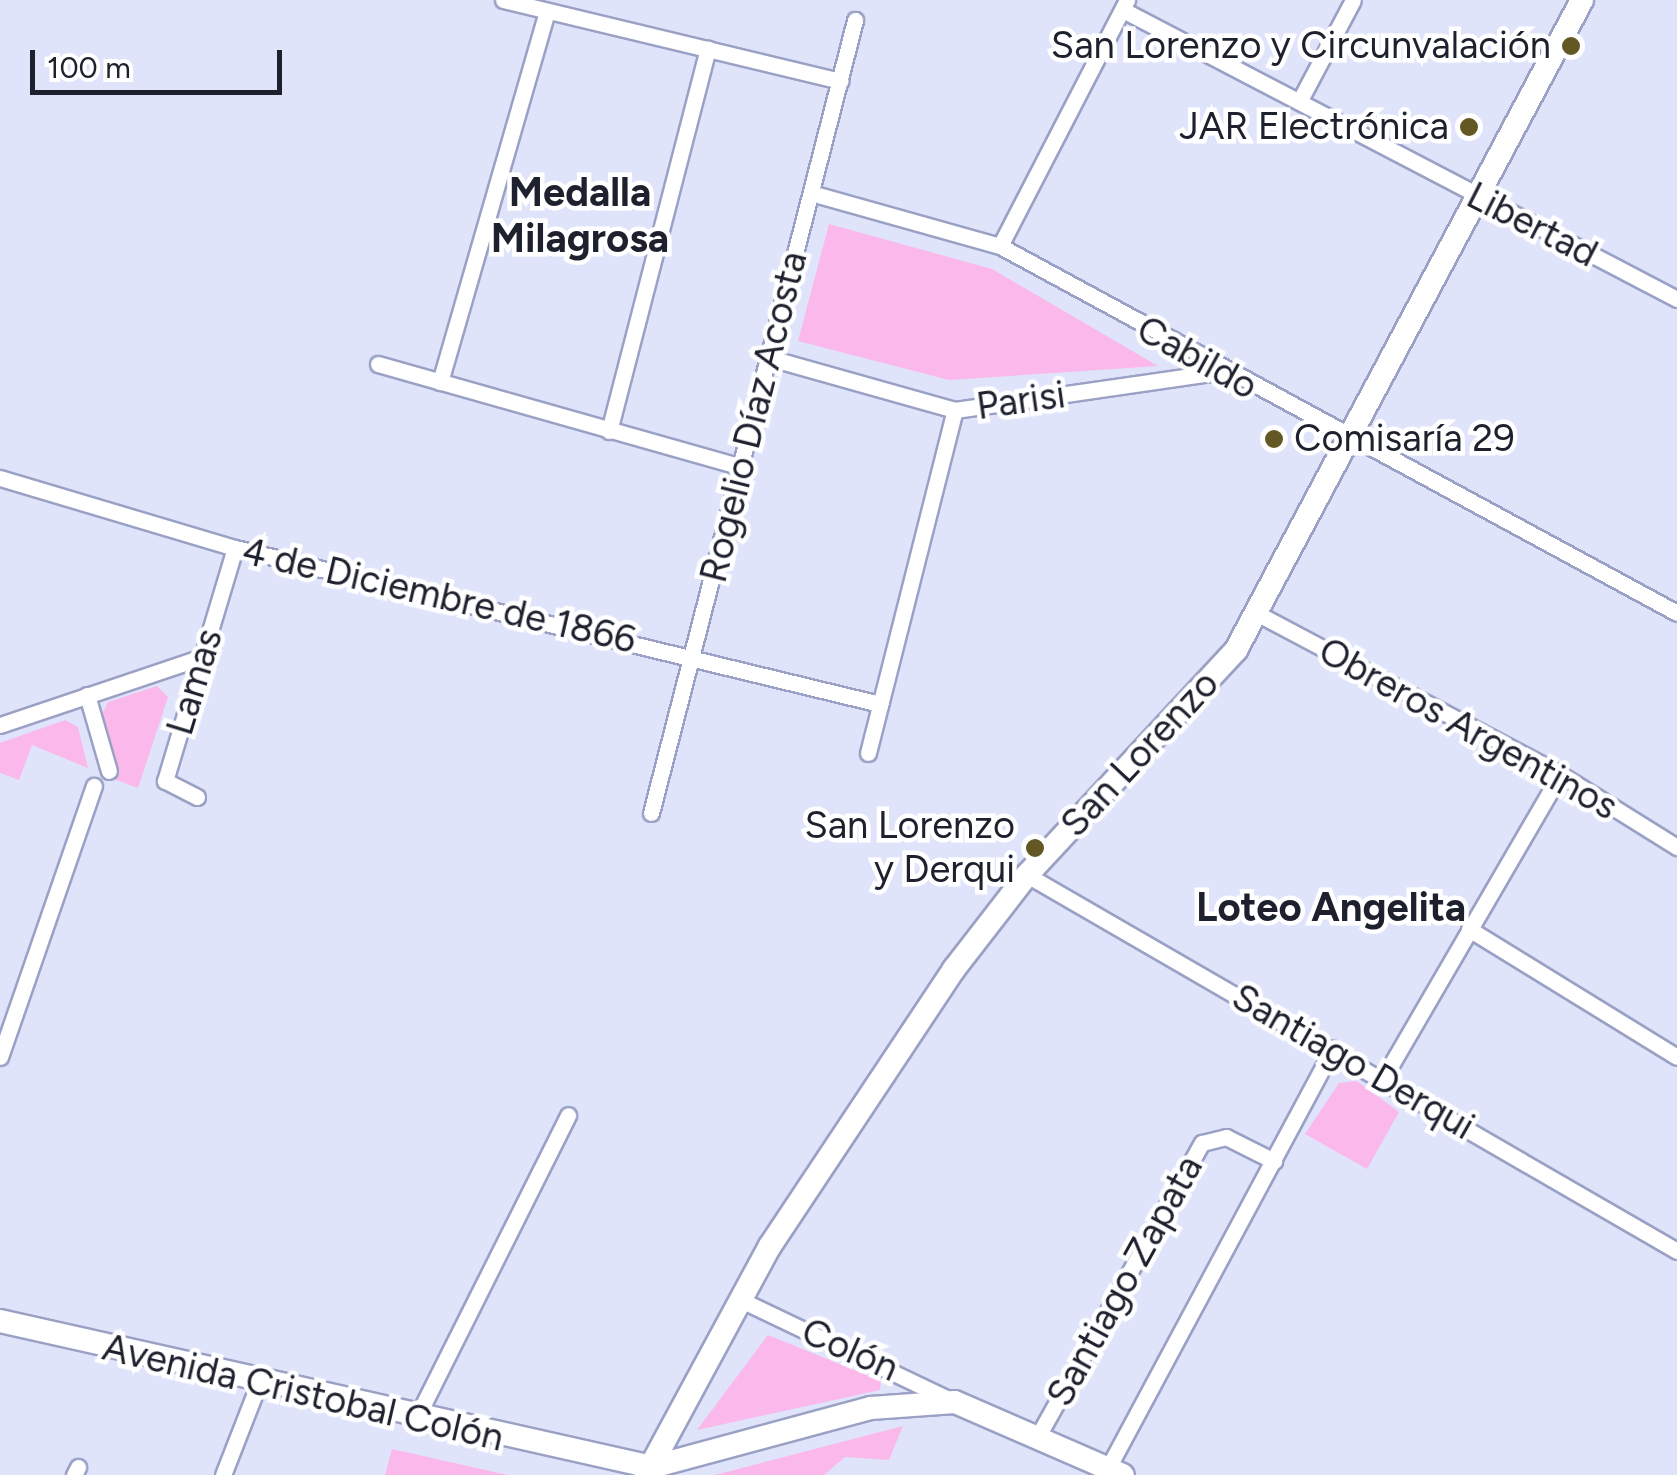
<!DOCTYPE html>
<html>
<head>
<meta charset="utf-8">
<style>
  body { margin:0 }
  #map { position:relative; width:1677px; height:1475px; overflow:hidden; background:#dfe4fb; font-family:Figtree,sans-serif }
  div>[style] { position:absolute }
  .green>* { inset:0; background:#fbb8ea }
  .roads { filter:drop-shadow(2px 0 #9aa1c4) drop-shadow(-2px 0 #9aa1c4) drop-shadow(0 2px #9aa1c4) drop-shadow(0 -2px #9aa1c4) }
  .street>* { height:15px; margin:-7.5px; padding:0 7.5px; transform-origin:7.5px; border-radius:7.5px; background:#fff }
  .secondary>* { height:22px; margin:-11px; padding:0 11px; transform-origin:11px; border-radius:11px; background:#fff }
  .dots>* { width:28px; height:28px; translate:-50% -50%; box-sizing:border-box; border:5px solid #fff; border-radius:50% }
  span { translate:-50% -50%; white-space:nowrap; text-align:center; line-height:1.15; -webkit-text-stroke:9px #fff; paint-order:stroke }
  .poi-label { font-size:38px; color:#1d202d }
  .right { translate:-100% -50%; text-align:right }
  .left { translate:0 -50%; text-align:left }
  .street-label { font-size:38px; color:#1d202d }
  .neighbourhood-label { font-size:40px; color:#1d202d; font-weight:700 }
  .scale { position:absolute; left:30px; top:50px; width:252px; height:45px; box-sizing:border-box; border:5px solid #1d202d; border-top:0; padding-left:12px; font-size:30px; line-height:35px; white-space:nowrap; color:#1d202d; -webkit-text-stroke:8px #fff; paint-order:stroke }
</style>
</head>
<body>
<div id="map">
  <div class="green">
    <i style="clip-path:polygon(829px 224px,992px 269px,1158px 366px,949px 380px,798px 341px)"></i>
    <i style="clip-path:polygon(157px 686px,168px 697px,138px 788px,114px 779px,101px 716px,108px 702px)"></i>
    <i style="clip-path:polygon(65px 720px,78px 727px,88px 768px,32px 745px,19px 780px,0 773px,0 743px)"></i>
    <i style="clip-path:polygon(1357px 1081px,1399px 1112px,1367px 1169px,1305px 1134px,1339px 1083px)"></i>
    <i style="clip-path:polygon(768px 1335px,881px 1381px,880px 1390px,697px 1430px)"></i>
    <i style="clip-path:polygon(903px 1426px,889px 1460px,845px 1457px,824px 1475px,715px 1475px)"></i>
    <i style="clip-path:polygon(392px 1449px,508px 1475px,385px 1475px)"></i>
  </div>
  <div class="roads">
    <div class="street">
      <i style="left:503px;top:0;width:347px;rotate:13.5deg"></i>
      <i style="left:1123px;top:10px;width:625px;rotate:27.55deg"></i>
      <i style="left:1300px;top:100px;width:113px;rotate:-62.1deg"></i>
      <i style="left:811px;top:193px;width:196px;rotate:15.7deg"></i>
      <i style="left:1000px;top:246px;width:770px;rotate:28.46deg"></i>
      <i style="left:1000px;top:246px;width:277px;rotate:-62.7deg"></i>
      <i style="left:770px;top:358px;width:192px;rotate:15.7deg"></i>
      <i style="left:955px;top:410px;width:267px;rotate:-8.2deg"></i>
      <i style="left:378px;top:364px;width:378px;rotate:15.8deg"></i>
      <i style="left:440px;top:382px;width:386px;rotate:-73.9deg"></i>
      <i style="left:609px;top:431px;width:395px;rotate:-75.5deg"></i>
      <i style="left:0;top:478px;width:245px;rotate:16.6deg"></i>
      <i style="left:235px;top:548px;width:664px;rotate:13.6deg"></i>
      <i style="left:1256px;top:613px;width:344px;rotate:27.9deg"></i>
      <i style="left:1560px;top:774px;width:138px;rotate:32deg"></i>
      <i style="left:87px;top:695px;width:79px;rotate:73.9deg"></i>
      <i style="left:0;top:725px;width:213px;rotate:-18.6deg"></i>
      <i style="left:868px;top:753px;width:354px;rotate:-75.8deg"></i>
      <i style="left:197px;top:797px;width:36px;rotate:-153deg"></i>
      <i style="left:165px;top:781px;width:243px;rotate:-73.3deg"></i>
      <i style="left:651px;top:813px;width:819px;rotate:-75.57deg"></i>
      <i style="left:1027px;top:875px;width:751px;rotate:30.05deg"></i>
      <i style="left:1469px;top:929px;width:244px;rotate:31.6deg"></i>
      <i style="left:0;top:1057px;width:287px;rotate:-70.9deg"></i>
      <i style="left:1384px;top:1077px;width:350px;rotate:-59.8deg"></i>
      <i style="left:743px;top:1301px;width:235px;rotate:25.5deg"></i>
      <i style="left:415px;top:1421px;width:342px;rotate:-63.4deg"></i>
      <i style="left:1038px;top:1436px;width:336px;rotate:-60.8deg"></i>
      <i style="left:1202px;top:1143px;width:25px;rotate:-14deg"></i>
      <i style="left:1226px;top:1137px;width:54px;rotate:26.6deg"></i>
      <i style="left:1108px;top:1468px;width:476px;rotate:-61.8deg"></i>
      <i style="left:74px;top:1475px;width:9px;rotate:-63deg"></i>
      <i style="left:223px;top:1475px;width:97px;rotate:-68.7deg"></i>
    </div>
    <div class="secondary">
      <i style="left:0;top:1321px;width:668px;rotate:12.62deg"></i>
      <i style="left:652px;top:1467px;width:227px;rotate:-15.1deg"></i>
      <i style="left:871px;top:1408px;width:84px;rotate:-4.1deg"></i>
      <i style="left:955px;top:1402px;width:183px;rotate:23.5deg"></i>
      <i style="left:646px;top:1475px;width:260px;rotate:-61.6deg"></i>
      <i style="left:770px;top:1246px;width:333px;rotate:-56.4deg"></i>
      <i style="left:954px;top:969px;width:119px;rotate:-52.2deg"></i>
      <i style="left:1027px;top:875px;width:307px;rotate:-47.1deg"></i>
      <i style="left:1236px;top:650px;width:736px;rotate:-61.97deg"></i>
    </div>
  </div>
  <div class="dots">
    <i style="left:1571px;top:46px;background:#635724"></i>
    <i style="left:1469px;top:127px;background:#635724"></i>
    <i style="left:1274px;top:439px;background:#635724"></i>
    <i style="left:1035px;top:848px;background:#635724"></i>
  </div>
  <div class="poi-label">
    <span class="right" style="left:1551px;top:46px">San Lorenzo y Circunvalación</span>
    <span class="right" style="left:1449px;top:127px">JAR Electrónica</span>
    <span class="left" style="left:1294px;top:439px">Comisaría 29</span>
    <span class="right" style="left:1015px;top:848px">San Lorenzo<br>y Derqui</span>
  </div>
  <div class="street-label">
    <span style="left:1532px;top:225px;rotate:27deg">Libertad</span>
    <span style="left:1197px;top:358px;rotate:29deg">Cabildo</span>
    <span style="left:1021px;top:401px;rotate:-8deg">Parisi</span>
    <span style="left:754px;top:417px;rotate:-76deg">Rogelio Díaz Acosta</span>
    <span style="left:439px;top:596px;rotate:13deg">4 de Diciembre de 1866</span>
    <span style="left:195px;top:682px;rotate:-73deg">Lamas</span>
    <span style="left:1468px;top:729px;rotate:29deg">Obreros Argentinos</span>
    <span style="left:1140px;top:754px;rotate:-47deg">San Lorenzo</span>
    <span style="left:1353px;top:1062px;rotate:30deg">Santiago Derqui</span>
    <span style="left:1125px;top:1281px;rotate:-61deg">Santiago Zapata</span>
    <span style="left:850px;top:1350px;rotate:24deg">Colón</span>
    <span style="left:303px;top:1393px;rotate:13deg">Avenida Cristobal Colón</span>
  </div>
  <div class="neighbourhood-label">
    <span style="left:580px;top:215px">Medalla<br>Milagrosa</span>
    <span style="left:1331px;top:907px">Loteo Angelita</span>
  </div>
  <div class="scale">100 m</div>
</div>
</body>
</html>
